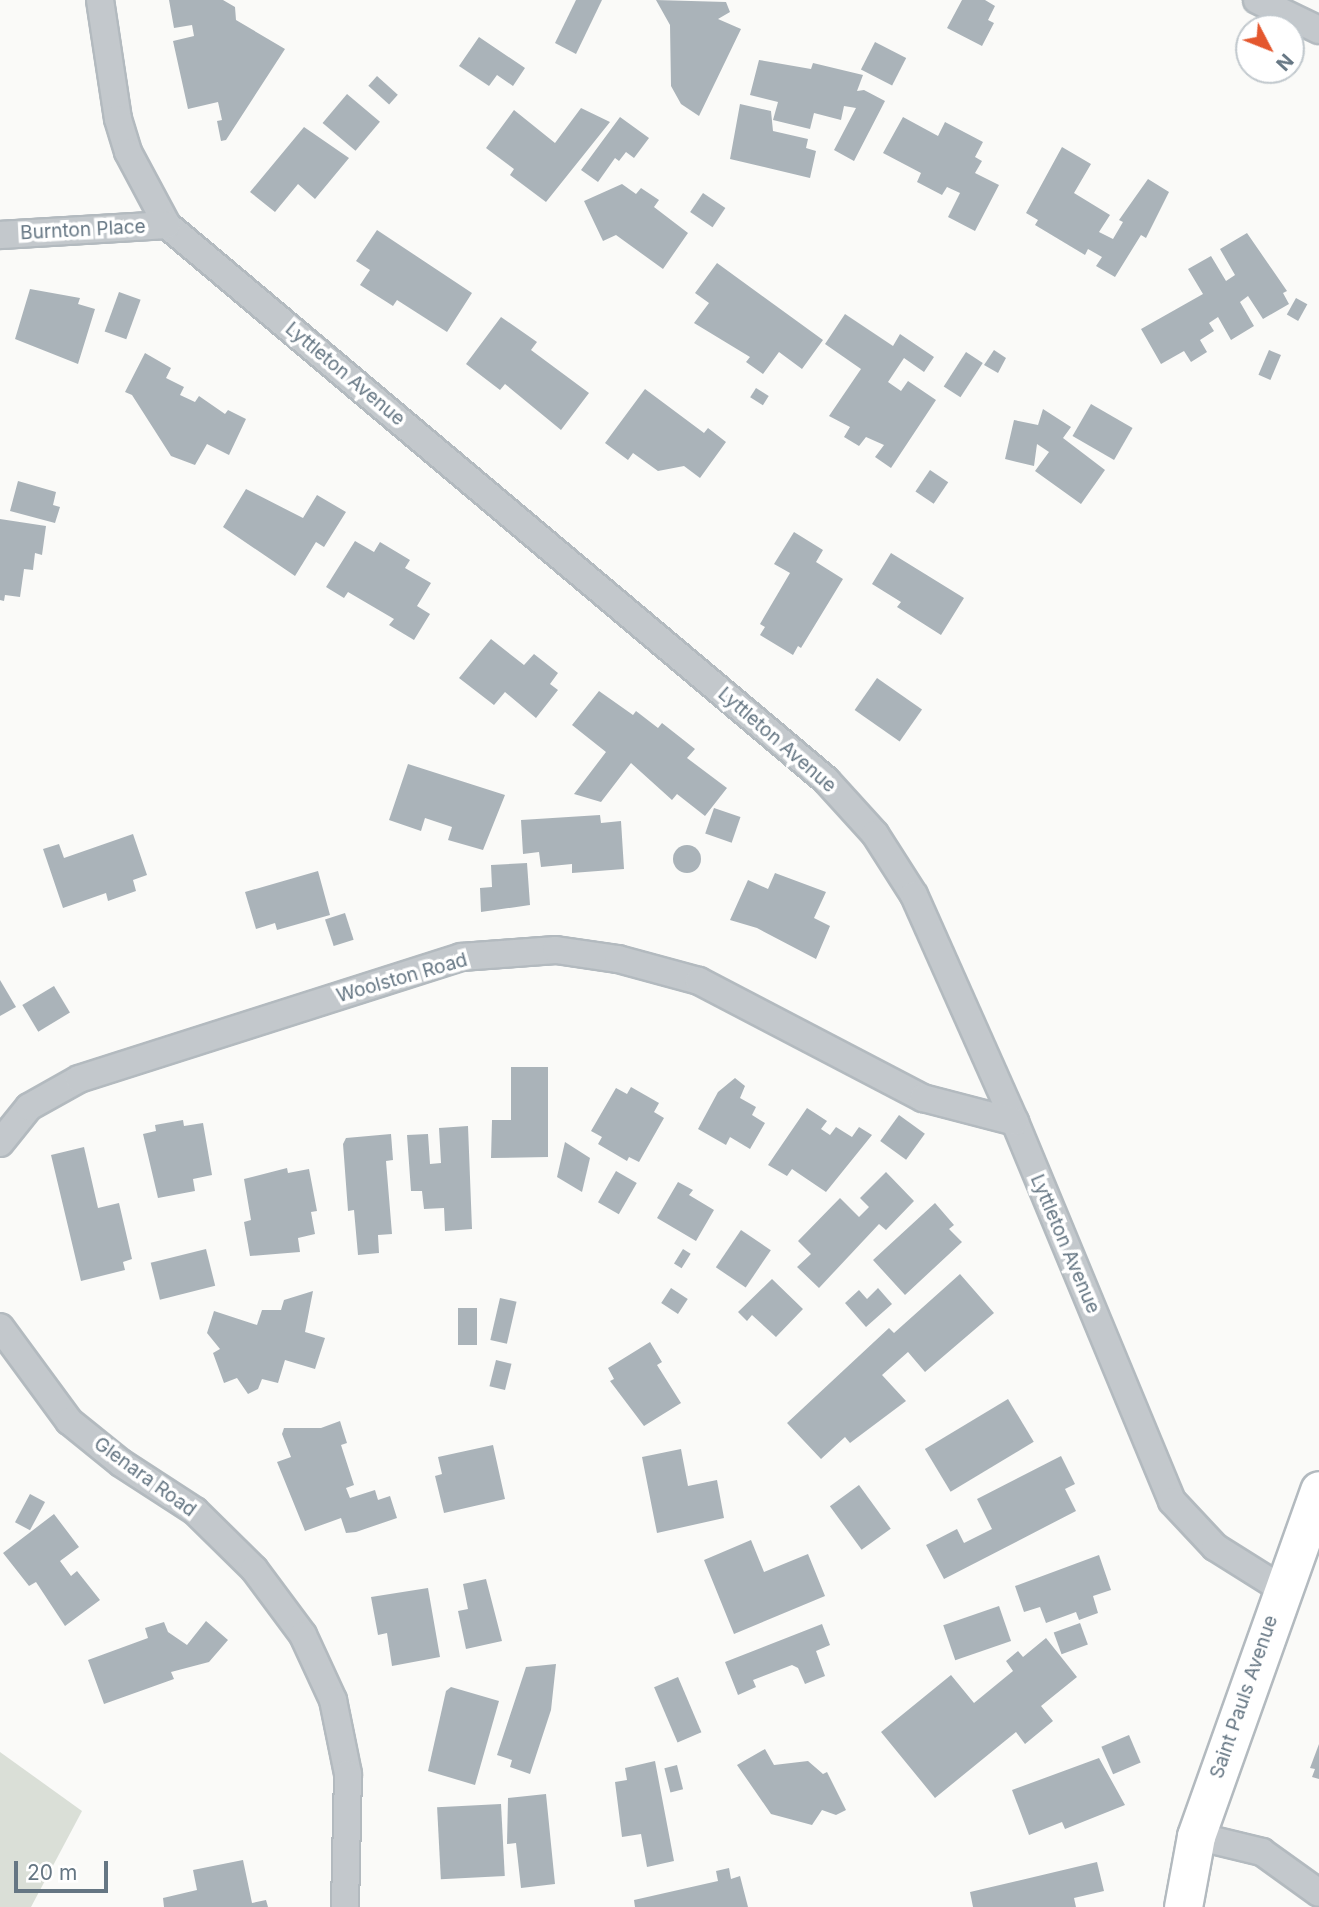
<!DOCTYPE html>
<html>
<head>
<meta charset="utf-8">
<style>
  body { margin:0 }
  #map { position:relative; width:1319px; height:1907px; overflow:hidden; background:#fafaf8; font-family:Inter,sans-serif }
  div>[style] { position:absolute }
  .green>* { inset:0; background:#dadfd7 }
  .building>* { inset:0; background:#aab3b9; transform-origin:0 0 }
  .round { border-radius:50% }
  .roads { filter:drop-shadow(2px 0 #b3babf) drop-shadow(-2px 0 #b3babf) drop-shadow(0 2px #b3babf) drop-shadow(0 -2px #b3babf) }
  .street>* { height:26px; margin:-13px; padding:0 13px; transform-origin:13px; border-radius:13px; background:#c3c8cc }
  .secondary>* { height:37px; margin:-18.5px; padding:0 18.5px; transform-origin:18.5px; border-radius:18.5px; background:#fff }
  span { translate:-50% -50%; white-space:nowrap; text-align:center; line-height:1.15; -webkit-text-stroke:7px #fff; paint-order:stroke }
  .street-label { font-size:19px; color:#657683 }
  .north { position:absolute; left:1235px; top:14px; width:70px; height:70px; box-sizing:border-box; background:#fff; border:2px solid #c1c8cd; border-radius:50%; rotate:132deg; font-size:19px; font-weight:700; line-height:28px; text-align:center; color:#657683 }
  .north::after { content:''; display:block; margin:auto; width:24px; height:32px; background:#e4572e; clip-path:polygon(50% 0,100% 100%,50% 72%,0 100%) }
  .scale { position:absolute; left:14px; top:1861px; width:94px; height:32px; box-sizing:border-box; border:4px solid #657683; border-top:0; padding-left:9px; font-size:21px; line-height:24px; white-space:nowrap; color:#657683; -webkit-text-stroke:5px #fff; paint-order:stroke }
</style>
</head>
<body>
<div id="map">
  <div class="green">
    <i style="clip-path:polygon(0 1752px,82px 1811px,31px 1907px,0 1907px)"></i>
  </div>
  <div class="building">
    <i style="clip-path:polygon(169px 0,223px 0,235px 7px,236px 20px,285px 49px,226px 140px,221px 141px,217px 121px,222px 120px,218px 102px,188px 109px,173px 41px,194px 36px,192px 25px,174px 28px)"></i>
    <i style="clip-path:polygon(576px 0,602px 0,576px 54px,555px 43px)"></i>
    <i style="clip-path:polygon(656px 0,726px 2px,730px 12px,718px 19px,741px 29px,699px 116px,681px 104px,671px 86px,670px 25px)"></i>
    <i style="clip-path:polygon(962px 0,985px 0,995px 6px,988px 20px,994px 23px,982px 46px,947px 28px)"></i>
    <i style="clip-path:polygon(479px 37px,525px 68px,513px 86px,497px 75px,489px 86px,459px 66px)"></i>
    <i style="left:875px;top:42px;width:35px;height:31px;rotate:27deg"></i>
    <i style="clip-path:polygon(759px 60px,811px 69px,813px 63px,863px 75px,857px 91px,864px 90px,885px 101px,854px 161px,834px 150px,856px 108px,844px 106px,841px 120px,814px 113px,810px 129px,773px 120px,778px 102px,750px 95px)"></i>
    <i style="left:377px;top:76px;width:28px;height:13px;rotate:42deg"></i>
    <i style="left:347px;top:94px;width:43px;height:38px;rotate:40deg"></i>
    <i style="clip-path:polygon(740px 104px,771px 111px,773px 131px,808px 139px,806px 148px,816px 151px,810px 178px,730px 159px)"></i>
    <i style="clip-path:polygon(581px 108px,610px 122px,546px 202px,510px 175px,514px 169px,486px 148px,514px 110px,555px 143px)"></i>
    <i style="clip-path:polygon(620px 117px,649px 138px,634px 158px,626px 152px,619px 161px,615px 158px,598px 182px,581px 170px)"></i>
    <i style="clip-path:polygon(903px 117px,938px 136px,945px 122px,983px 142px,975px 157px,982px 161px,975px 173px,999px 185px,975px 231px,948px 217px,960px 193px,947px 187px,942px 195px,917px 182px,921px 173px,883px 153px)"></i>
    <i style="clip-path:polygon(304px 127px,349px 158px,315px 199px,298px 184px,275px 212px,250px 192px)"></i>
    <i style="clip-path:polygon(1062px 147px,1091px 164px,1074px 193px,1110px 215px,1099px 232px,1113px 239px,1123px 222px,1119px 220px,1148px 179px,1169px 192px,1146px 238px,1141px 235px,1115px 277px,1096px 266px,1102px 257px,1088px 249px,1085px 255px,1035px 225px,1038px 220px,1026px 213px)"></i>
    <i style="clip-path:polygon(622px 184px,636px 194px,641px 188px,659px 200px,654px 207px,688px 233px,663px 269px,616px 235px,603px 241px,584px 201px)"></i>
    <i style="left:703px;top:193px;width:27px;height:23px;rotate:34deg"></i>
    <i style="clip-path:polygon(377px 230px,472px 293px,447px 332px,397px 300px,393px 306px,360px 285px,370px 270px,356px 261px)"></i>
    <i style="clip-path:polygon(1247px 233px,1287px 291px,1283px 293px,1289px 304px,1263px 319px,1248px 296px,1240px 302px,1254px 326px,1231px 340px,1218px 317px,1209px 323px,1214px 331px,1200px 340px,1207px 352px,1191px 362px,1184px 351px,1161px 364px,1141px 329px,1203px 294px,1188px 269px,1211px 256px,1226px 281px,1235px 275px,1220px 249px)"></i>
    <i style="clip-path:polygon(717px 263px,823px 340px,802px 369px,779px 352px,763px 374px,746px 362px,750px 357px,694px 323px,709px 303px,695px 293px)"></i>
    <i style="clip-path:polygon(30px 289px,80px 298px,78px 304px,95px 309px,78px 364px,15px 339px)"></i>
    <i style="left:119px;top:292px;width:23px;height:42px;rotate:20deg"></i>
    <i style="left:1296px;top:298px;width:13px;height:19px;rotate:29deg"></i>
    <i style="clip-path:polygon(845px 314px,893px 346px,900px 334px,934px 357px,924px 372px,904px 358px,888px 382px,901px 391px,908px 381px,936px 400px,891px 468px,875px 457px,884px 445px,866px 437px,859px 446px,844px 437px,850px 427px,829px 416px,861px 369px,825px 344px)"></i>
    <i style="clip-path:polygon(501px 317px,537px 342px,531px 350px,589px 393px,561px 430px,505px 384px,500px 390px,466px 364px)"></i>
    <i style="clip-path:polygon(994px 350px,1006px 358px,998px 373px,984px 365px)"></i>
    <i style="left:1269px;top:350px;width:13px;height:27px;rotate:23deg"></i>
    <i style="left:966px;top:352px;width:20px;height:41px;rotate:33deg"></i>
    <i style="clip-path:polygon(145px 353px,171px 368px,166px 378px,184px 387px,180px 395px,195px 402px,199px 396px,225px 414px,228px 410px,246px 419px,229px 455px,207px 444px,195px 465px,171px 456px,132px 395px,125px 392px)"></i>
    <i style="left:756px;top:388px;width:15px;height:11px;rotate:32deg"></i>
    <i style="clip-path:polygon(645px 389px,704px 433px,708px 428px,726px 442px,700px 478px,684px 466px,658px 471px,633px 453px,628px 460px,605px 443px)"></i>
    <i style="left:1091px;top:404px;width:48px;height:37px;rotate:30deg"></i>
    <i style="clip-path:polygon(1043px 409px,1071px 427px,1063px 438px,1105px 470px,1081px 504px,1035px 471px,1049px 452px,1037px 444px,1034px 466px,1005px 459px,1014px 420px,1038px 425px)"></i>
    <i style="left:930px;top:470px;width:22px;height:26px;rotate:34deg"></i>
    <i style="clip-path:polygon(18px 481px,56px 492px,53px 505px,60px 507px,55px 523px,10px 511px)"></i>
    <i style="clip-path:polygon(246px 489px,303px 518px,317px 495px,346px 512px,324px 547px,316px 542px,295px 576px,223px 527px)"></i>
    <i style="clip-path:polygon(0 519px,46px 526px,42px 555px,35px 553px,33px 570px,24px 569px,20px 597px,5px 595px,4px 601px,0 600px)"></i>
    <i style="clip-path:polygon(794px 532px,823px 550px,816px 562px,843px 579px,801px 648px,798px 646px,793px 655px,760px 635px,765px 627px,760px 624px,790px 573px,774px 564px)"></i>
    <i style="clip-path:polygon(355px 541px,374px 552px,380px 542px,410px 560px,405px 568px,431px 583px,417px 606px,430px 614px,414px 640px,389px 625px,394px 619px,348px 592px,344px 598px,326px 587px)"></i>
    <i style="clip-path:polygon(891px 553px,964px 598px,941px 635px,897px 607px,901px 602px,872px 584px)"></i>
    <i style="clip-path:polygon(491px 639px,524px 665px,534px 654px,558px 673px,550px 684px,558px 690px,536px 718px,505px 692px,494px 705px,459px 678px)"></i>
    <i style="left:877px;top:678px;width:55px;height:39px;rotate:35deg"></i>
    <i style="clip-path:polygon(599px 691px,633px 715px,636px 711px,658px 728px,662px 723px,695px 749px,687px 758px,727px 788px,705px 816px,677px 794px,672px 800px,631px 763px,601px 802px,574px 794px,606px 752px,572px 725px)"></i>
    <i style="clip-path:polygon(408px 764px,505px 795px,483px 850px,448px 840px,452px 827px,425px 818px,421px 831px,389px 820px)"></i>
    <i style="left:714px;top:808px;width:28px;height:27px;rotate:19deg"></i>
    <i style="clip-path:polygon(600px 815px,601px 823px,621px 821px,624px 869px,572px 873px,572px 864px,541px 867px,539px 852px,523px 854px,521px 820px)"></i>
    <i style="clip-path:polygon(133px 834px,147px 875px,133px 880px,136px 891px,108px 901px,106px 893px,63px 908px,43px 849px,59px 844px,64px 858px)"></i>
    <i class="round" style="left:673px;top:845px;width:28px;height:28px"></i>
    <i style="clip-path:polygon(527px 863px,530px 905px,481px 912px,480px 888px,492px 887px,491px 865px)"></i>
    <i style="clip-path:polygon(318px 871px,330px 915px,277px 930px,275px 923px,256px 929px,245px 892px)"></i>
    <i style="clip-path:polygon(775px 873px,826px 892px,814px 918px,830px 926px,816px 959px,757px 928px,730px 920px,748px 880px,768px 889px)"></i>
    <i style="left:345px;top:913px;width:28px;height:21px;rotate:72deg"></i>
    <i style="clip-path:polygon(0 980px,16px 1007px,0 1016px)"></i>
    <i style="left:54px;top:986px;width:31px;height:37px;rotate:59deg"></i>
    <i style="clip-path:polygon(511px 1067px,548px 1067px,548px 1157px,491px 1158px,492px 1120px,511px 1120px)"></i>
    <i style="clip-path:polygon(735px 1078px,745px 1086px,740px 1098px,756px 1107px,752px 1115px,765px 1123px,750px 1149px,730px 1137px,726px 1145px,698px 1129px,718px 1092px)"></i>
    <i style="clip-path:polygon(631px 1087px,659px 1103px,654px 1112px,664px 1118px,639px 1162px,629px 1157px,627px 1161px,598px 1144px,602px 1137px,591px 1131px,616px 1088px,627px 1094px)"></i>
    <i style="clip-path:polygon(807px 1108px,827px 1121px,821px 1129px,830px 1135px,836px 1127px,852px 1137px,859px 1127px,872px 1135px,826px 1192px,792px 1169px,787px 1176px,768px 1165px)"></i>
    <i style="left:899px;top:1115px;width:32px;height:32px;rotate:36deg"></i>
    <i style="clip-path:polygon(183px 1120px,184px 1126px,203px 1123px,212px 1175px,193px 1179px,195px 1191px,158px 1198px,143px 1134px,156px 1131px,155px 1125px)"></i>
    <i style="clip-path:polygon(468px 1126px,472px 1229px,445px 1231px,444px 1208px,424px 1209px,422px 1191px,411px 1191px,407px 1135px,428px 1134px,430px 1164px,441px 1163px,439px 1128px)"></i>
    <i style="clip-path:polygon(391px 1134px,393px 1160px,386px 1161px,392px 1234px,378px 1235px,379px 1253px,358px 1255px,354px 1210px,348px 1211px,343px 1144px,346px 1138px)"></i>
    <i style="clip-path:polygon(565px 1142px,590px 1158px,582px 1192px,557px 1177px)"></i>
    <i style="clip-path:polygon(84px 1147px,98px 1208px,119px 1203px,132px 1259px,123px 1262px,125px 1270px,81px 1281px,51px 1155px)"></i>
    <i style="clip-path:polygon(287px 1168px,288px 1173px,309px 1169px,317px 1211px,311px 1212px,315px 1234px,298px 1238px,300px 1252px,250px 1256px,244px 1222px,251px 1220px,244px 1179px)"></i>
    <i style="left:616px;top:1171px;width:24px;height:36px;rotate:30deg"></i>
    <i style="clip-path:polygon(886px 1172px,914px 1201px,886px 1230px,879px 1224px,819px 1288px,797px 1267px,811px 1254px,798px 1241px,840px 1198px,859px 1217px,869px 1207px,860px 1198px)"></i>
    <i style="clip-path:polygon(678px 1182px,693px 1190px,689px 1195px,714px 1210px,696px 1241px,657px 1218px)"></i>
    <i style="clip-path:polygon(935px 1203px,954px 1225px,949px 1229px,962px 1242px,905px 1295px,873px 1260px)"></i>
    <i style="left:741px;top:1230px;width:36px;height:45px;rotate:34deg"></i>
    <i style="left:206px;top:1249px;width:38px;height:57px;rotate:76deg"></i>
    <i style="left:683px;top:1249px;width:9px;height:17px;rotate:32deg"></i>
    <i style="clip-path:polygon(960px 1274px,994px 1313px,925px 1372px,908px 1352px,882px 1375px,906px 1401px,850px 1443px,845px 1437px,821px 1459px,787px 1423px,889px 1328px,894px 1333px)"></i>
    <i style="clip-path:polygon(772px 1279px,803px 1309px,776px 1337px,752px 1315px,747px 1321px,738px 1312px)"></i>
    <i style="left:671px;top:1288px;width:20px;height:18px;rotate:33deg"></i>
    <i style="clip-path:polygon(878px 1288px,892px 1304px,866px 1327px,845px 1303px,859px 1290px,867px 1299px)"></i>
    <i style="clip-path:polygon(313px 1291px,305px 1332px,325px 1338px,315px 1369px,285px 1360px,278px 1383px,262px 1379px,258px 1389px,248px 1394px,237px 1378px,224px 1383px,213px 1353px,220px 1349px,207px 1333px,214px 1311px,257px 1325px,262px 1310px,281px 1310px,284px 1300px)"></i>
    <i style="left:500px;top:1298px;width:17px;height:43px;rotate:13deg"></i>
    <i style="left:458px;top:1308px;width:19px;height:37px"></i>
    <i style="clip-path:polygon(650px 1342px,662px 1362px,657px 1365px,681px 1403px,644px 1426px,610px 1381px,614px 1379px,608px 1368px)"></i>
    <i style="left:496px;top:1360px;width:16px;height:27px;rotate:14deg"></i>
    <i style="left:1008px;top:1399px;width:50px;height:97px;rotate:59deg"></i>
    <i style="clip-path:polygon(340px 1421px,347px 1443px,341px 1445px,354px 1485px,346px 1488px,350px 1498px,375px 1490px,378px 1500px,390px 1496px,397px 1518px,356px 1532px,346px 1533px,341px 1518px,305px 1531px,277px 1462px,291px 1457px,282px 1434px,284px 1428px,321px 1428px)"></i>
    <i style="clip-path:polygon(493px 1445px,505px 1499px,444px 1513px,435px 1476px,442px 1474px,438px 1457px)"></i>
    <i style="clip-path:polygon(681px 1449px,688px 1486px,717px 1480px,724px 1518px,657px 1533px,642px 1457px)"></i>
    <i style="clip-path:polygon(1061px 1456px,1075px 1484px,1065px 1489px,1076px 1511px,944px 1579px,926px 1545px,957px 1529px,964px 1543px,992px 1529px,977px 1499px)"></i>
    <i style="left:859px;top:1485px;width:54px;height:36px;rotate:54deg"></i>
    <i style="left:30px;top:1494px;width:17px;height:32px;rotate:28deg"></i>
    <i style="clip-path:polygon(54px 1514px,79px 1547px,60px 1561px,71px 1576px,77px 1571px,100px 1600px,65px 1626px,36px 1582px,29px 1586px,3px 1553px)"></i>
    <i style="clip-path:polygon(751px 1540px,764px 1572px,808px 1554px,825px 1596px,734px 1634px,704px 1560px)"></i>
    <i style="clip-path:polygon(1099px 1555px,1111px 1590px,1093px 1596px,1098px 1613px,1079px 1620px,1076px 1612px,1046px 1623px,1040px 1607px,1024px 1612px,1015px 1586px)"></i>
    <i style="clip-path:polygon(486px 1579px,502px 1641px,466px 1649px,458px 1611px,468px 1609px,463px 1584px)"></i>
    <i style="clip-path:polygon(428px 1588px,440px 1657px,392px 1666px,387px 1633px,378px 1635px,371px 1597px)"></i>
    <i style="left:999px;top:1606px;width:37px;height:59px;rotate:71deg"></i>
    <i style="clip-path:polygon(206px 1621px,228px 1640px,209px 1662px,171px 1672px,174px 1679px,104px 1704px,88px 1660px,148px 1638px,145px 1628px,164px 1622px,168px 1632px,187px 1645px)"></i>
    <i style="left:1080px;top:1623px;width:23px;height:28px;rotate:70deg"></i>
    <i style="clip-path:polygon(822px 1624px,830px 1645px,816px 1651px,825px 1676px,805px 1684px,798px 1668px,792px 1665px,753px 1680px,756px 1687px,738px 1695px,725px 1662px)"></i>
    <i style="clip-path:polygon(1046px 1638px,1077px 1677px,1041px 1706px,1053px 1721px,1025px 1744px,1016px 1732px,935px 1798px,881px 1732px,951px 1675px,974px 1703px,1013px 1671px,1006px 1661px,1018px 1651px,1023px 1657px)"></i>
    <i style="clip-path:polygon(556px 1664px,551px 1710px,530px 1774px,510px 1767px,512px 1760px,497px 1755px,526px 1667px)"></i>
    <i style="left:678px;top:1677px;width:60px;height:26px;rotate:67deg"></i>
    <i style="clip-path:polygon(451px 1687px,499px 1701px,475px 1785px,428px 1771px,446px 1691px)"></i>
    <i style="left:1129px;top:1735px;width:30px;height:30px;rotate:67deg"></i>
    <i style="clip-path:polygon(1319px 1744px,1319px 1779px,1312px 1777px,1315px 1769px,1310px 1768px)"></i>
    <i style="clip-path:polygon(765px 1749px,774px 1765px,808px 1761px,823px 1774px,827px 1772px,846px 1810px,836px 1815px,822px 1810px,812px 1825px,771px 1814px,737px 1765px)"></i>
    <i style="clip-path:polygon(1099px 1758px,1125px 1805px,1065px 1829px,1062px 1822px,1029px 1835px,1012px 1790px)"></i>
    <i style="clip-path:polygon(655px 1761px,674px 1861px,647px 1867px,641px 1834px,622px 1837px,615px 1782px,627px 1780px,625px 1768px)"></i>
    <i style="left:677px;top:1765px;width:25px;height:13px;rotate:76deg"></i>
    <i style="clip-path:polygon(546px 1794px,555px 1884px,521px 1888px,516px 1843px,507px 1844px,508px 1798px)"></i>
    <i style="left:501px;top:1804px;width:72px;height:64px;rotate:87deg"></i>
    <i style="clip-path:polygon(243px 1860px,252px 1903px,266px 1900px,268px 1907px,164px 1907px,163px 1898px,197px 1890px,193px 1870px)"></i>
    <i style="clip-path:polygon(1097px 1862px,1104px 1891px,1074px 1898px,1076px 1907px,973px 1907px,970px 1892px)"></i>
    <i style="clip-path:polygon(729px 1868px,731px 1879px,740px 1876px,748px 1907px,635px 1907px,634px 1900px,718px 1881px,716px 1871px)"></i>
  </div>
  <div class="roads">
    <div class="street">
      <i style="left:100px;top:0;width:120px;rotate:81.4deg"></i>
      <i style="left:118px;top:119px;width:34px;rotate:73deg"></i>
      <i style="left:128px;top:152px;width:83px;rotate:61.9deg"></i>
      <i style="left:167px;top:225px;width:862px;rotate:40.1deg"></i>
      <i style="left:826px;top:780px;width:73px;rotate:47.8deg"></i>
      <i style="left:875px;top:834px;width:72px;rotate:57.4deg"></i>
      <i style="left:914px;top:895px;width:248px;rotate:66deg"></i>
      <i style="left:1015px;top:1122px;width:410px;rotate:67.5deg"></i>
      <i style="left:1172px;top:1501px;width:63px;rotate:46.9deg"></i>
      <i style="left:1215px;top:1547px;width:79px;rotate:32.1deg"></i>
      <i style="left:1257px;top:0;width:69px;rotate:25.8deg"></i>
      <i style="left:0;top:235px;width:167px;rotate:-3.4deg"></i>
      <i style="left:0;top:1143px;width:46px;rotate:-51.1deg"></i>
      <i style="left:29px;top:1107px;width:57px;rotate:-29.2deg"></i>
      <i style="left:79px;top:1079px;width:401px;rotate:-17.7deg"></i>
      <i style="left:461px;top:957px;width:95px;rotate:-4.2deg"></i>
      <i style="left:556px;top:950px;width:63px;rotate:8.3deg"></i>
      <i style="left:618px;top:959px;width:84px;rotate:15.2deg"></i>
      <i style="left:699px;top:981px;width:253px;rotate:27.6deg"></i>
      <i style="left:923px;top:1098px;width:95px;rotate:14.6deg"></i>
      <i style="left:0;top:1327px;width:117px;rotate:53.7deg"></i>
      <i style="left:69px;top:1421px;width:67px;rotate:38.9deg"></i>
      <i style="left:121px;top:1463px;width:88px;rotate:33deg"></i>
      <i style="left:195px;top:1511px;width:83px;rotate:44.5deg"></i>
      <i style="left:254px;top:1569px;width:82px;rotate:53.4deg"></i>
      <i style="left:303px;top:1635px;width:72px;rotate:65.2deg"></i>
      <i style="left:333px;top:1700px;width:76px;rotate:78.5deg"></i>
      <i style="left:348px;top:1774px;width:133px;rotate:91.3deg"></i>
      <i style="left:1196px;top:1836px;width:68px;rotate:13.6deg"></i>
      <i style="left:1262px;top:1852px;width:70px;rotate:35.7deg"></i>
    </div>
    <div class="secondary">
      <i style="left:1183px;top:1907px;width:72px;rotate:-79.6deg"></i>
      <i style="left:1196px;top:1836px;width:367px;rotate:-70.4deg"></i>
    </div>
  </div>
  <div class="street-label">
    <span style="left:83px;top:230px;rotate:-3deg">Burnton Place</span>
    <span style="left:345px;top:374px;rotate:40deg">Lyttleton Avenue</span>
    <span style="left:777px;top:740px;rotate:41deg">Lyttleton Avenue</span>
    <span style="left:402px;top:978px;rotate:-16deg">Woolston Road</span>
    <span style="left:1065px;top:1244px;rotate:67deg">Lyttleton Avenue</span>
    <span style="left:145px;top:1477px;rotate:36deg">Glenara Road</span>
    <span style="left:1244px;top:1697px;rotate:-71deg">Saint Pauls Avenue</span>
  </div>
  <div class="north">N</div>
  <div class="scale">20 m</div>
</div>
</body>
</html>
